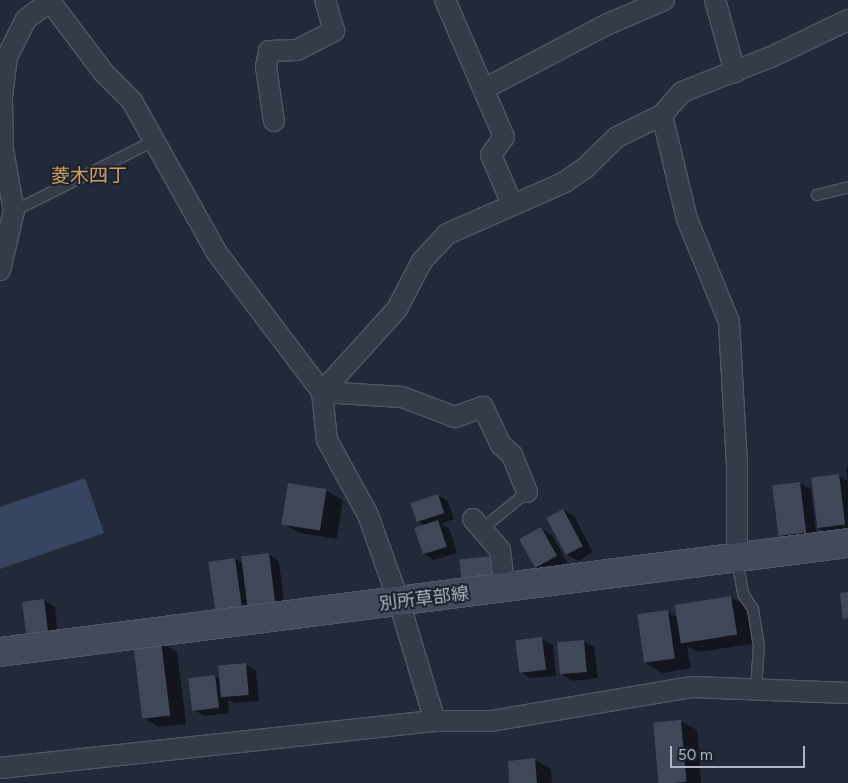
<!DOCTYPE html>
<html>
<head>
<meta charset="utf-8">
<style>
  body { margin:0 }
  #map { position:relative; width:848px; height:783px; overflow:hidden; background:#222938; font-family:Figtree,"Noto Sans JP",sans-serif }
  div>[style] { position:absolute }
  .water>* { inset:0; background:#384561 }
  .shadow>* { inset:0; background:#0007 }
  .building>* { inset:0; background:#3f4758; transform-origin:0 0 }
  .roads { filter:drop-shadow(1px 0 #515663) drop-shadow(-1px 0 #515663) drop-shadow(0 1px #515663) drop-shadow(0 -1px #515663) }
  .lane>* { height:10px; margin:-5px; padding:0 5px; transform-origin:5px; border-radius:5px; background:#363b49 }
  .street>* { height:20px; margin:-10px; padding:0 10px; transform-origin:10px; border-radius:10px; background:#363b49 }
  .secondary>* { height:28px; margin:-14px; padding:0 14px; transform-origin:14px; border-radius:14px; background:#444a5b }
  span { translate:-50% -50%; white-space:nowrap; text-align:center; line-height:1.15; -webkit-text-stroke:4px #1b212d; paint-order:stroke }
  .street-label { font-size:18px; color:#b1b6c5 }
  .neighbourhood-label { font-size:19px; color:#ce9d63 }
  .scale { position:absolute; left:670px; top:746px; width:135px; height:22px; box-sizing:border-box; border:2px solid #b1b6c5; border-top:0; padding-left:6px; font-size:15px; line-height:18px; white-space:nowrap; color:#b1b6c5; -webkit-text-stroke:4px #1b212d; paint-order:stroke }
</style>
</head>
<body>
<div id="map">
  <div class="water">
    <i style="clip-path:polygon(85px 478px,104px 533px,0 569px,0 507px)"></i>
  </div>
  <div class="shadow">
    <i style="clip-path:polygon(846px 468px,848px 468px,848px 532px,829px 534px,819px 528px,839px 476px,848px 481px)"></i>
    <i style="clip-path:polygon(800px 483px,811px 489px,817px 538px,791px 541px,780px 535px)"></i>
    <i style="clip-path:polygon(327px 491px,343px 500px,337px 539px,300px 533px,284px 524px)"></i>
    <i style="clip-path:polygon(438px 495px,448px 501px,454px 519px,441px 524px,449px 528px,457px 553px,434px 560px,424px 554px,425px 526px,418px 521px)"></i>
    <i style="clip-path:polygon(563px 510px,574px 516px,593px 552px,578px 561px,567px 555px)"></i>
    <i style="clip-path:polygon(541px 528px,552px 535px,567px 562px,547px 573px,536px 567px)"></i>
    <i style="clip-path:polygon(268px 554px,279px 561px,285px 610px,215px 611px,209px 562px,235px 559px,243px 563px)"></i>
    <i style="clip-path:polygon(730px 597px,747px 606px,752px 644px,698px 652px,687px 646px,691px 668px,662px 673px,645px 663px,667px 612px,679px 618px)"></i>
    <i style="clip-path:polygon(44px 600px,55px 607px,58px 637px,37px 639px,26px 633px)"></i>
    <i style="clip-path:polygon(542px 639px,553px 645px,556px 676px,530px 678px,520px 672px)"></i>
    <i style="clip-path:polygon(584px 641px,594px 647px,598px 678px,572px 681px,562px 674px)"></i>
    <i style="clip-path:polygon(161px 643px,177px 652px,186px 724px,159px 727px,143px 718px)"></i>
    <i style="clip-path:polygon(245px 664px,256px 670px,259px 701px,234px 703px,228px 700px,229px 713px,204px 716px,193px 709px,190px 679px,215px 676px,221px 680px)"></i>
    <i style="clip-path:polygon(680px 721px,697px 730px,701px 783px,659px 783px,655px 723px)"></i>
    <i style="clip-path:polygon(535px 760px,551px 769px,552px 783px,511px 783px)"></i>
  </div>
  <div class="building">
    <i style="left:839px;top:474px;width:51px;height:28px;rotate:83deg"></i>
    <i style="left:800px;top:482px;width:51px;height:28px;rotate:83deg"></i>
    <i style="left:288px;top:483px;width:39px;height:42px;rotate:9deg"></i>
    <i style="left:438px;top:494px;width:20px;height:29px;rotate:72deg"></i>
    <i style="left:563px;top:509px;width:42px;height:19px;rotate:62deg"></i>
    <i style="left:438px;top:520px;width:28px;height:25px;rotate:72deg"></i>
    <i style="left:541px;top:527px;width:33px;height:25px;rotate:61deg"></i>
    <i style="left:269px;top:553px;width:51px;height:28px;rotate:83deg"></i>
    <i style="left:492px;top:556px;width:20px;height:33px;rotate:84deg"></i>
    <i style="left:235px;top:558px;width:50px;height:27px;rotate:82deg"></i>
    <i style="clip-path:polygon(848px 592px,848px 618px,843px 619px,840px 593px)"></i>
    <i style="left:731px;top:596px;width:39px;height:57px;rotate:81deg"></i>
    <i style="left:44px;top:599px;width:32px;height:22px;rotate:83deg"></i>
    <i style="left:668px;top:610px;width:49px;height:31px;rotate:82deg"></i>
    <i style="left:542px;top:637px;width:33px;height:27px;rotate:83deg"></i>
    <i style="left:584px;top:640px;width:32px;height:27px;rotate:85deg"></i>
    <i style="left:161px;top:641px;width:75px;height:28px;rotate:83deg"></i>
    <i style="left:246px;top:663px;width:32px;height:28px;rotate:85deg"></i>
    <i style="left:215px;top:675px;width:33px;height:27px;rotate:83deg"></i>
    <i style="left:681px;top:720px;width:62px;height:28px;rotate:85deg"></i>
    <i style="clip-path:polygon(535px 758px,537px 783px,509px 783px,508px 761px)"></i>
  </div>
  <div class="roads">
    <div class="lane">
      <i style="left:817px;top:195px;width:32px;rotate:-14deg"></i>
      <i style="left:14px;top:211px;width:159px;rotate:-26.6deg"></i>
      <i style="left:482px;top:529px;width:58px;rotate:-39.4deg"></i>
      <i style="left:737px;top:559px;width:36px;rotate:80deg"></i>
      <i style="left:743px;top:594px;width:18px;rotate:56deg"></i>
      <i style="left:753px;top:609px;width:36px;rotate:81deg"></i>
      <i style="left:759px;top:645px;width:44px;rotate:93.9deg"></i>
    </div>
    <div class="street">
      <i style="left:49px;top:0;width:91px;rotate:53deg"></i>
      <i style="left:104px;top:73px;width:40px;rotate:45deg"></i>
      <i style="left:132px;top:101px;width:174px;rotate:60.8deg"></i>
      <i style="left:217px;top:253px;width:174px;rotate:52.9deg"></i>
      <i style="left:322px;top:392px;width:48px;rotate:84.1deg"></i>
      <i style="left:327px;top:440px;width:85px;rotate:61.3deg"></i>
      <i style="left:368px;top:515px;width:92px;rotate:70.4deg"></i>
      <i style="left:399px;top:602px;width:124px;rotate:73.2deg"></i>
      <i style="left:445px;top:0;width:149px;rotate:66.7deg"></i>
      <i style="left:504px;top:137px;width:22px;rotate:126deg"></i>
      <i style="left:491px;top:155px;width:53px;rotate:66.8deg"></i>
      <i style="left:715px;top:0;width:75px;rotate:74.5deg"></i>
      <i style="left:484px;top:89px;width:140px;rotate:-27.7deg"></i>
      <i style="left:608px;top:24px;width:61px;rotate:-23.2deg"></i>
      <i style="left:662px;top:115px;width:107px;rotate:76.5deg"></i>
      <i style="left:687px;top:219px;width:111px;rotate:67.8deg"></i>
      <i style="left:729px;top:322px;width:142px;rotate:86.8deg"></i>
      <i style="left:737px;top:464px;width:94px;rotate:90deg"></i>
      <i style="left:274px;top:121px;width:55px;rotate:-98.4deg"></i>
      <i style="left:266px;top:67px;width:16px;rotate:-79deg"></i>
      <i style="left:269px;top:51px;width:28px;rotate:-2deg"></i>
      <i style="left:297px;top:50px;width:42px;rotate:-27.2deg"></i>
      <i style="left:334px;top:31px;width:32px;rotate:-106deg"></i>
      <i style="left:0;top:270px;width:61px;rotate:-76.7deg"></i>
      <i style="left:14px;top:211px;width:62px;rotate:-100.2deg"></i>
      <i style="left:3px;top:150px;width:53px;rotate:-91.1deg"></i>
      <i style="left:2px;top:97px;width:40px;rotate:-82.9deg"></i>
      <i style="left:7px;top:57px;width:42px;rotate:-63.4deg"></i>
      <i style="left:26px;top:19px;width:32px;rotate:-36deg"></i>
      <i style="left:322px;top:392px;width:112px;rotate:-47.9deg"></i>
      <i style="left:397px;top:309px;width:54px;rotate:-62.5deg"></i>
      <i style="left:422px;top:261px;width:37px;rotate:-47deg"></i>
      <i style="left:447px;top:234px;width:127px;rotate:-23.7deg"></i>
      <i style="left:563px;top:183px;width:27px;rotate:-34deg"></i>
      <i style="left:585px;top:168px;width:45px;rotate:-44.1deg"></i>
      <i style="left:617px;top:137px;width:50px;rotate:-26.1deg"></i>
      <i style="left:662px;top:115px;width:30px;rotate:-49deg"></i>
      <i style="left:682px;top:92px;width:96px;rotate:-21.5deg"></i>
      <i style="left:771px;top:57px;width:85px;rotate:-25.7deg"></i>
      <i style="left:322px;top:392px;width:80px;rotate:3.6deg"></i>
      <i style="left:402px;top:397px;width:57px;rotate:20.7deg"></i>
      <i style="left:455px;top:417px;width:30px;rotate:-20deg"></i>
      <i style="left:483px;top:407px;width:42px;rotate:64.7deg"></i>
      <i style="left:501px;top:445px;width:15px;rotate:42deg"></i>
      <i style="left:512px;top:455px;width:40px;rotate:68deg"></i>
      <i style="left:473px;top:519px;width:41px;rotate:48.9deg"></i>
      <i style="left:500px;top:550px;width:39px;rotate:83deg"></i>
      <i style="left:0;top:768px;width:438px;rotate:-6.2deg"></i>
      <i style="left:435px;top:721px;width:56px"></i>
      <i style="left:491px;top:721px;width:204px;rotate:-9.6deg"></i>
      <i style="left:692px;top:687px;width:156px;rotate:2.2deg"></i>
    </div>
    <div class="secondary">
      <i style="left:0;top:652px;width:855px;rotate:-7.32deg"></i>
    </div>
  </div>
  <div class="street-label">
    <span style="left:424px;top:599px;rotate:-7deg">別所草部線</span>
  </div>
  <div class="neighbourhood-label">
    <span style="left:89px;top:176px">菱木四丁</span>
  </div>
  <div class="scale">50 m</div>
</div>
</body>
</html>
